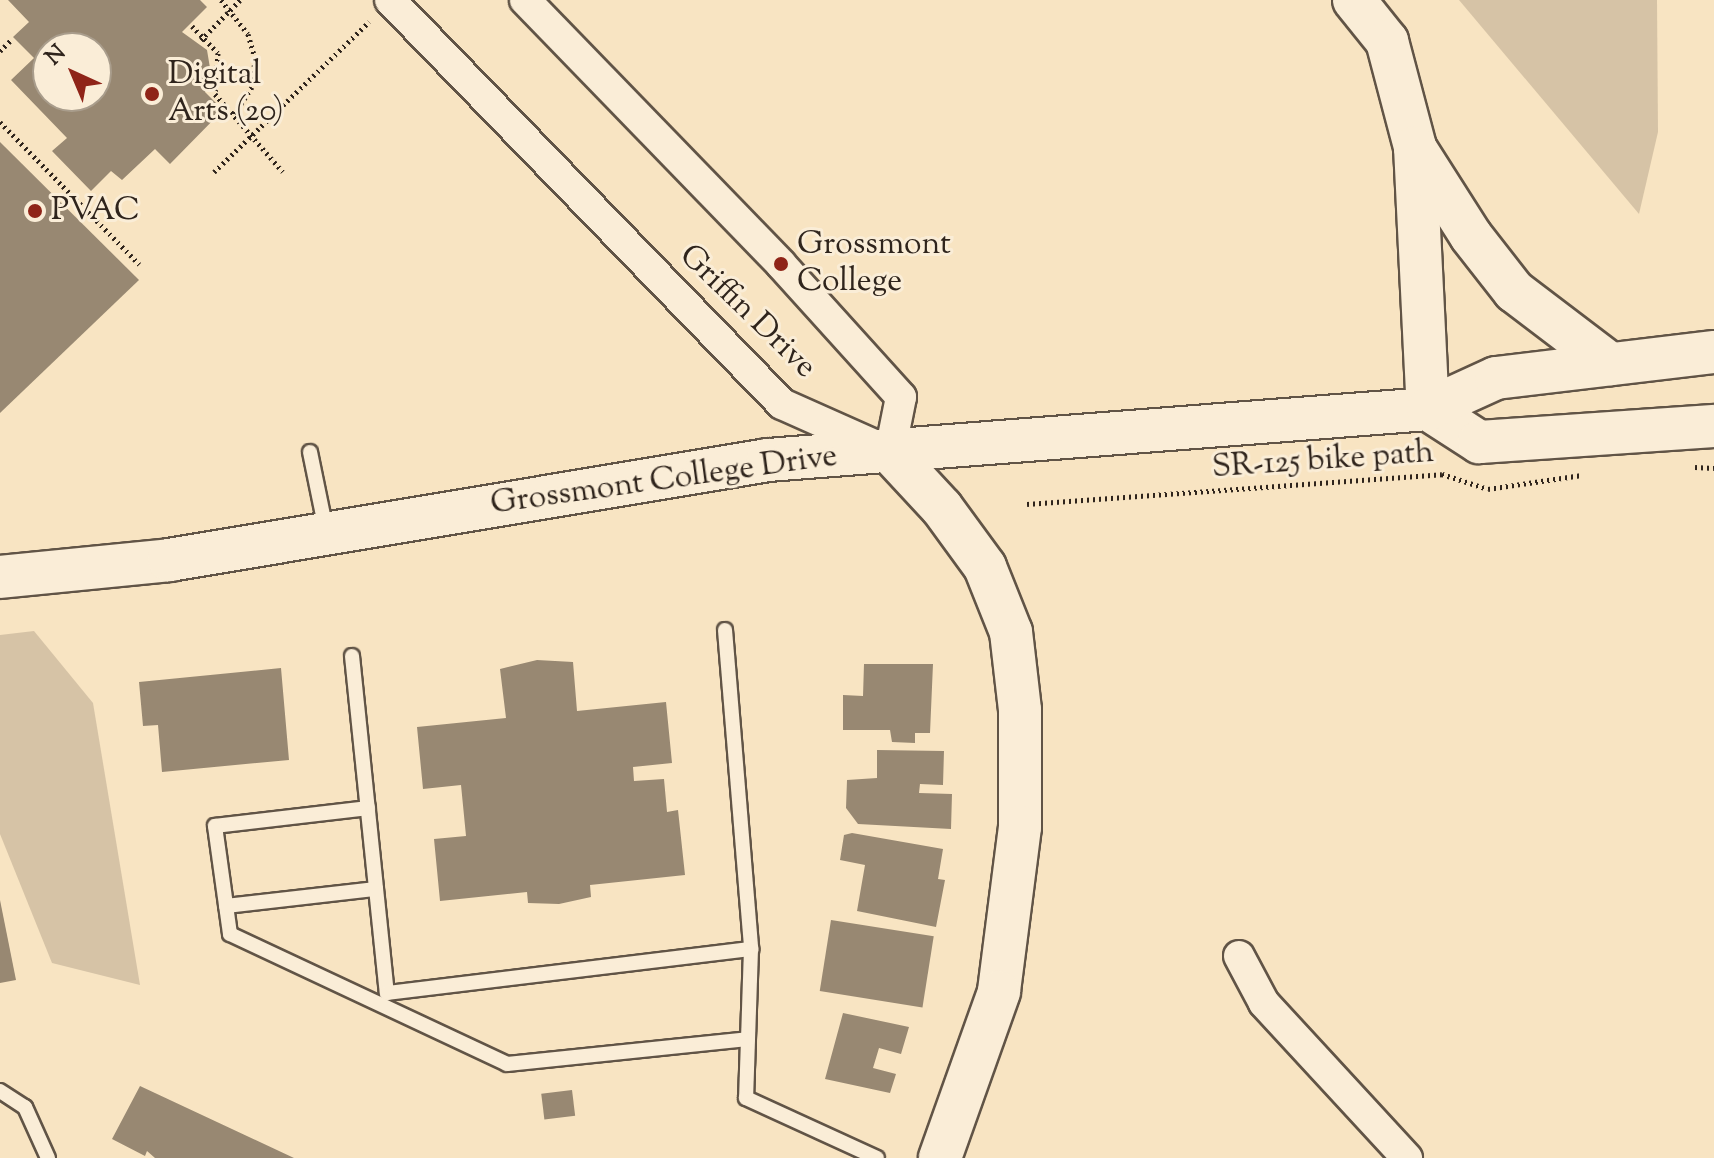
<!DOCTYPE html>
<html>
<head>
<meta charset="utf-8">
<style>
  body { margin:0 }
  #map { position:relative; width:1714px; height:1158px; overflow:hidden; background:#f8e4c2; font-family:"Sorts Mill Goudy",serif }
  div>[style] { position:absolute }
  .green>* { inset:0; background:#d6c3a6 }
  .building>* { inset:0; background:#988872; transform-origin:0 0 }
  .path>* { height:5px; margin-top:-2.5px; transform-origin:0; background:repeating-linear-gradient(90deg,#2f241c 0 2px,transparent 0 6px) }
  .roads { filter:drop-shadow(2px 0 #615446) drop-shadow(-2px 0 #615446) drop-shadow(0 2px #615446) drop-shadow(0 -2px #615446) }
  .lane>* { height:14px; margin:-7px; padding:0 7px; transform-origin:7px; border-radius:7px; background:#faedd7 }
  .street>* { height:30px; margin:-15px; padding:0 15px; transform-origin:15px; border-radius:15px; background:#faedd7 }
  .secondary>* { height:42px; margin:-21px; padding:0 21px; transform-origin:21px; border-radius:21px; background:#faedd7 }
  .dots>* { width:22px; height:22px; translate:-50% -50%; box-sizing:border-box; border:4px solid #faedd7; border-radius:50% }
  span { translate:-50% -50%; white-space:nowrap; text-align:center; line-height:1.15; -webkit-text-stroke:6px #faedd7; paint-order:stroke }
  .poi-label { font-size:32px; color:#2f241c }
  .left { translate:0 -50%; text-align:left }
  .street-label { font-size:32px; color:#2f241c }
  .north { position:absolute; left:32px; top:32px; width:80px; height:80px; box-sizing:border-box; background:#faedd7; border:2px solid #a99d8c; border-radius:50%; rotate:316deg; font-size:22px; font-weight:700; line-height:32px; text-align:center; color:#2f241c }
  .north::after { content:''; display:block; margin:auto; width:28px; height:36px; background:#8f2418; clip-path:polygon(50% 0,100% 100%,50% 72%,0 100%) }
</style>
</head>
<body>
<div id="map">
  <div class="green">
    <i style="clip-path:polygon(1459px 0,1657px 0,1658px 132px,1639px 214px)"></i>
    <i style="clip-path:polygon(34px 631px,93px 703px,140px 985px,52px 963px,0 834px,0 635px)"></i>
  </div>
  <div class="building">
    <i style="clip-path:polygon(evenodd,8px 0,200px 0,207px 7px,182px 32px,207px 50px,211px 74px,205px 92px,223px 110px,170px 164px,155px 149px,122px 180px,111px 171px,91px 191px,52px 151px,67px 138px,11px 80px,34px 58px,13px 37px,29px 22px,8px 0,48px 48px,96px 48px,96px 96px,48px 96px,48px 48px)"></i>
    <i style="clip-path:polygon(0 142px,139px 280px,0 413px)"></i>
    <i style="clip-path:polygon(537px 660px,573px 662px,577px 711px,666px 702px,672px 763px,633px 767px,634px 781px,664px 779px,667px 812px,678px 810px,685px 875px,590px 885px,591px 897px,559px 904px,528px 903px,527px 892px,440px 901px,434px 839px,466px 836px,461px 785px,423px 789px,417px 727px,506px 718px,500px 669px)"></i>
    <i style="clip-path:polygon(864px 664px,933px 664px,930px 733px,915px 733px,915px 743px,892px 742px,890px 730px,843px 730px,843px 695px,863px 696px)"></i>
    <i style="clip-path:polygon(281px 668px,289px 760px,162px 772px,158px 725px,143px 726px,139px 682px)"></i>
    <i style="clip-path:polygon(877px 750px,944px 751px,943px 785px,920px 784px,919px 793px,952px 794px,951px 829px,858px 824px,846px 808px,847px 780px,877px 778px)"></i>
    <i style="clip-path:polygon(852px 833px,943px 849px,938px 879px,945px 880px,936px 927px,857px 911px,865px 865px,840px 860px,844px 835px)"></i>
    <i style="clip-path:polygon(0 900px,16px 980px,0 983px)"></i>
    <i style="left:831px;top:920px;width:104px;height:72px;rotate:9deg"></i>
    <i style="clip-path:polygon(843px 1013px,909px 1027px,901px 1054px,879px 1048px,873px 1068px,896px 1074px,890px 1093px,825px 1079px)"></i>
    <i style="clip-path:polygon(140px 1086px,294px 1158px,155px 1158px,147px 1151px,145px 1156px,112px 1139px)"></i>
    <i style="left:572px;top:1090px;width:26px;height:31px;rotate:83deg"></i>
  </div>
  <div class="path">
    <i style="left:221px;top:0;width:43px;rotate:51.5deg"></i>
    <i style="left:248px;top:34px;width:26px;rotate:74deg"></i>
    <i style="left:255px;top:59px;width:28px;rotate:96deg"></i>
    <i style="left:252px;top:87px;width:33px;rotate:123deg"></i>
    <i style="left:192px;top:26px;width:37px;rotate:46deg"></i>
    <i style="left:218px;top:53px;width:41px;rotate:94.2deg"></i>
    <i style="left:215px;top:94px;width:103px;rotate:48.9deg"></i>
    <i style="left:201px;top:40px;width:56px;rotate:-45.7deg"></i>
    <i style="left:0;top:51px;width:17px;rotate:-45deg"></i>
    <i style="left:0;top:122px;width:199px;rotate:45.6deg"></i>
    <i style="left:214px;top:172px;width:216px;rotate:-44.1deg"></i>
    <i style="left:1695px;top:467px;width:19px;rotate:3deg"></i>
    <i style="left:1027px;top:504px;width:416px;rotate:-4.1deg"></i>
    <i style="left:1442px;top:474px;width:48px;rotate:18.1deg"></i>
    <i style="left:1488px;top:489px;width:95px;rotate:-8.5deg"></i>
  </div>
  <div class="roads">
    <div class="lane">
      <i style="left:310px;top:452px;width:80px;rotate:78.4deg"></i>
      <i style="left:725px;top:630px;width:320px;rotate:85.3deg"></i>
      <i style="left:352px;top:656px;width:339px;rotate:84.1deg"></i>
      <i style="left:387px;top:993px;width:367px;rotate:-6.9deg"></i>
      <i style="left:751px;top:949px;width:149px;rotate:91.9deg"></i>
      <i style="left:746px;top:1098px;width:144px;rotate:24.6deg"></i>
      <i style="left:368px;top:808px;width:154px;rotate:173.3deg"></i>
      <i style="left:215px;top:826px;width:109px;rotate:82.1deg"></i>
      <i style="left:230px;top:934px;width:306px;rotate:25.1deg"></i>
      <i style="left:507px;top:1064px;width:242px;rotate:-5.9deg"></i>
      <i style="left:226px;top:906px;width:151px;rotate:-6.5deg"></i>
      <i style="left:0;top:1091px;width:30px;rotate:33deg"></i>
      <i style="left:25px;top:1107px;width:56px;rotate:65.7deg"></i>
    </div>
    <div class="street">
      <i style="left:390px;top:0;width:563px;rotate:45.86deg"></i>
      <i style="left:782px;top:404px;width:118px;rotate:24deg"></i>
      <i style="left:890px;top:452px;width:56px;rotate:-78.7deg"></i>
      <i style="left:901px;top:397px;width:179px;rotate:-132.1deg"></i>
      <i style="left:781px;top:264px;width:368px;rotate:-134.1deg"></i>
      <i style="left:1239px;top:956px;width:53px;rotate:62deg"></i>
      <i style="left:1264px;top:1003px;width:211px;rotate:47.3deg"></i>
    </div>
    <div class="secondary">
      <i style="left:1354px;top:0;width:53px;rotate:51.2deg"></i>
      <i style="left:1387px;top:41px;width:110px;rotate:75.2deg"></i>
      <i style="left:1415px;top:147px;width:262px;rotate:87.2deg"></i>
      <i style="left:1415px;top:148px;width:104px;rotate:57.5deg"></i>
      <i style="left:1471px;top:236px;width:70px;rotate:52deg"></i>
      <i style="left:1514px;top:291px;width:121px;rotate:37.2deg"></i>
      <i style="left:1428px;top:409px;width:61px;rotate:32.9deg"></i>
      <i style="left:1479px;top:442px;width:236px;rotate:-3.9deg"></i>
      <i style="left:890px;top:452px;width:76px;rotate:47.1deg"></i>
      <i style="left:942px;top:508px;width:73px;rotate:53.9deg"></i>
      <i style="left:985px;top:567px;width:70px;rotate:68.2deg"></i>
      <i style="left:1011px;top:632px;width:79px;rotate:83.4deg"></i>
      <i style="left:1020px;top:710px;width:117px;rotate:90deg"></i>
      <i style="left:1020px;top:827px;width:166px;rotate:97.3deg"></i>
      <i style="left:999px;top:992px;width:176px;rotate:109.6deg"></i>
      <i style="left:0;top:577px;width:170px;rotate:-5.7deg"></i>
      <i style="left:169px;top:560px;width:607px;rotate:-9.48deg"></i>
      <i style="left:768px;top:460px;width:662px;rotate:-4.42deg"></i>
      <i style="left:1428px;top:409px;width:75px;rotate:-24.5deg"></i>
      <i style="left:1496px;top:378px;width:220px;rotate:-6.8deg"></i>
    </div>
  </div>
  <div class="dots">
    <i style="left:152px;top:94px;background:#8f2418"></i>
    <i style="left:35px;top:211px;background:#8f2418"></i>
    <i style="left:781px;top:264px;background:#8f2418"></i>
  </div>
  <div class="poi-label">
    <span class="left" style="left:168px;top:94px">Digital<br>Arts (20)</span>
    <span class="left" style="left:51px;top:211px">PVAC</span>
    <span class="left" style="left:797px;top:264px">Grossmont<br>College</span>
  </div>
  <div class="street-label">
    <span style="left:747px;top:312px;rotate:44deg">Griffin Drive</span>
    <span style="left:1323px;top:461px;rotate:-4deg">SR-125 bike path</span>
    <span style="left:664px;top:481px;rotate:-8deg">Grossmont College Drive</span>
  </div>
  <div class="north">N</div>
</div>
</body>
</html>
